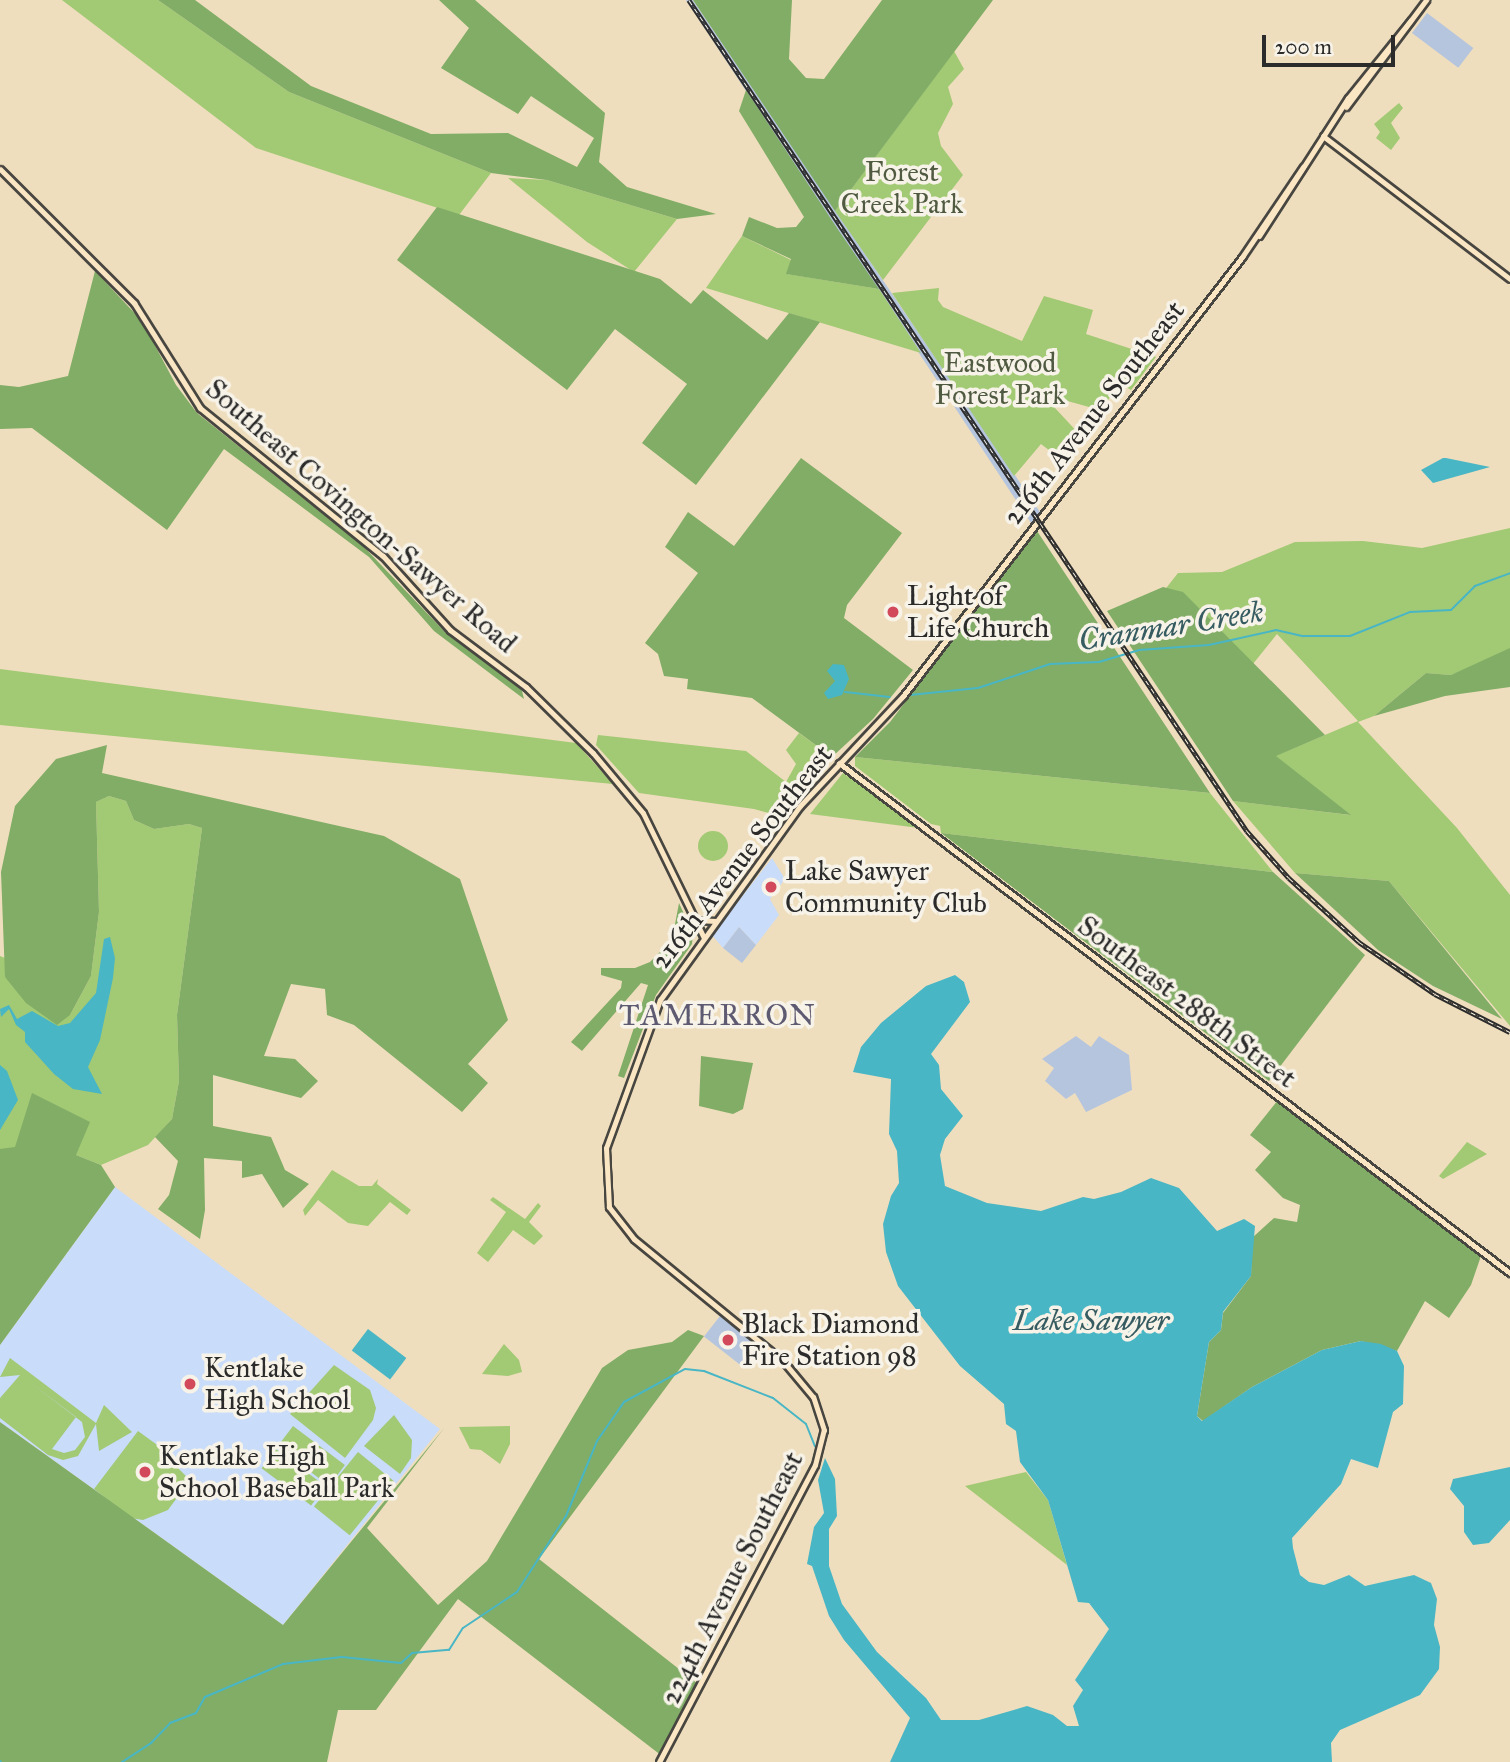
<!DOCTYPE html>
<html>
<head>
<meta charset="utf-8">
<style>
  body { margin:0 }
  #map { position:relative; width:1510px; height:1762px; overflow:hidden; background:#efdebd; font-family:"IM FELL Great Primer",serif }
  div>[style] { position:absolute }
  .built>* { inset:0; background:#c9dcf9 }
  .industrial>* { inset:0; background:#b6c5de; transform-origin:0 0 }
  .green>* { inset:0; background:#a2c974; transform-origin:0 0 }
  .round { border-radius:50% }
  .forest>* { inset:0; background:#81ad66 }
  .water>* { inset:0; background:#49b6c5; transform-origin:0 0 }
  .stream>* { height:2px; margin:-1px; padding:0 1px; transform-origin:1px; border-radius:1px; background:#49b6c5 }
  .roads { filter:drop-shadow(2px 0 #484641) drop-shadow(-2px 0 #484641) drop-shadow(0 2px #484641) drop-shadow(0 -2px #484641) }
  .secondary>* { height:5px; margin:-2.5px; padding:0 2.5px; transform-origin:2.5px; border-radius:2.5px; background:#fbe6c4 }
  .rail>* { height:4.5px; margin-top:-2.25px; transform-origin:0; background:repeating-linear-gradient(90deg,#f7f3e8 0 5px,#2b2b2b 0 10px); box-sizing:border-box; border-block:2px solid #2b2b2b }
  .dots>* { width:19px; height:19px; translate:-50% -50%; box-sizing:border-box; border:4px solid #f7f3e8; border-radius:50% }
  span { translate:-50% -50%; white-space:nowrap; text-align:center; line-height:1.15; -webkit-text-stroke:7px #f7f3e8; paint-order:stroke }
  .park-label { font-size:28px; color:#4f5a41 }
  .street-label { font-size:28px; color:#2b2b2b }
  .poi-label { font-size:28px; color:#2b2b2b }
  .left { translate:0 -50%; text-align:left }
  .water-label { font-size:30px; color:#365c61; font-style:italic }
  .neighbourhood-label { font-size:30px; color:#5e5a71; letter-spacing:2px }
  .scale { position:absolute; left:1262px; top:35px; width:133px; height:32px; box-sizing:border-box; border:4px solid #2b2b2b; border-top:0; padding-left:9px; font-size:21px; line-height:24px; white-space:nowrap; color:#2b2b2b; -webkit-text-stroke:5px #f7f3e8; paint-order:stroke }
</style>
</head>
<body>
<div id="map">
  <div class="built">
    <i style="clip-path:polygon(772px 858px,785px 879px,770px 899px,779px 915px,756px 945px,739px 927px,723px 948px,712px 935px)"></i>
    <i style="clip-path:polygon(115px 1187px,440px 1429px,283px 1625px,0 1422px,0 1345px)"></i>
  </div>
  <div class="industrial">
    <i style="clip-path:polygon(686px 0,693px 0,1042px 515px,1033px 526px)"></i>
    <i style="left:1427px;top:13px;width:58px;height:25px;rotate:37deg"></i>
    <i style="clip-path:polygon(739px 927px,756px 945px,742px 963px,723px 948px)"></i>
    <i style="clip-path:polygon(1076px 1036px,1091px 1047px,1099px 1036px,1129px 1055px,1132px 1090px,1086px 1112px,1075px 1093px,1066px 1099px,1045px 1081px,1054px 1068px,1042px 1059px)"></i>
    <i style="left:720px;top:1316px;width:49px;height:26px;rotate:38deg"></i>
  </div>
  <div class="green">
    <i style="clip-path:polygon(62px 0,158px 0,289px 92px,491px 173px,459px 215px,256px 148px)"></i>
    <i style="clip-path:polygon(954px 51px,964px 69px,948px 87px,953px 104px,938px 133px,941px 146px,963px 175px,883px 280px,835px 211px)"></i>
    <i style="clip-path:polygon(1399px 103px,1403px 108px,1391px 123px,1400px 138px,1391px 150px,1376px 138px,1380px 132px,1374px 124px)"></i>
    <i style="clip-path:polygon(508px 178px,547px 180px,677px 219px,634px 272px,587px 242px)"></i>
    <i style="clip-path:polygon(742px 236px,791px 260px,787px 274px,879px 289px,921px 353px,706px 288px)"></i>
    <i style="clip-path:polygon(939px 288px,938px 300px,943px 307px,1022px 341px,1044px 296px,1093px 310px,1086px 334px,1156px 357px,1131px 390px,1121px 384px,1100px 410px,1042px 394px,1081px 436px,1062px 460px,1041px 444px,1014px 476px,892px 293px)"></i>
    <i style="clip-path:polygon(1510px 528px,1510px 654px,1451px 675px,1426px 673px,1374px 716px,1358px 722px,1457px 828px,1510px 895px,1510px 1026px,1389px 881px,1295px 873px,1233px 801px,1350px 815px,1275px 756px,1358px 721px,1277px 634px,1228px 695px,1137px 625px,1178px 573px,1222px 572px,1295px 542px,1363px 541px,1422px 548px)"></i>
    <i style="clip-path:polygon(0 669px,576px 743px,613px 784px,0 725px)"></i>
    <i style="clip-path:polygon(799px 733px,832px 757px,784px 817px,754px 809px,639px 793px,596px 745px,598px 735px,746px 751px,786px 782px,796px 764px,786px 750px)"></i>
    <i style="clip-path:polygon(855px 757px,1210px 793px,1273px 872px,941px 833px,940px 826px,931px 824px,855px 766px)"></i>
    <i style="clip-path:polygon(843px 773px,919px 828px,810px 814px)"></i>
    <i style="clip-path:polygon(109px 796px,126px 801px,134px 820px,154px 829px,189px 824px,202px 828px,177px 1015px,179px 1081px,172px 1119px,148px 1145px,101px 1165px,76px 1155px,0 1149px,0 956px,5px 958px,5px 977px,70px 1015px,91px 976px,99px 912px,96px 802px)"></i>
    <i class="round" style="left:698px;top:831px;width:30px;height:30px"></i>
    <i style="clip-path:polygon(1467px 1142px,1487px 1154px,1443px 1179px,1439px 1176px)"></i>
    <i style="clip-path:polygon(332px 1170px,359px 1186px,372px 1186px,378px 1179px,377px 1184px,411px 1210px,407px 1215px,390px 1202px,368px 1226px,348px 1223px,318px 1200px,305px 1216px,303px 1210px)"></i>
    <i style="clip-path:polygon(493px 1197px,525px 1219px,538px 1203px,541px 1206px,529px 1222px,543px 1236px,534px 1245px,513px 1230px,488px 1262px,477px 1253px,506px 1212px,490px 1200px)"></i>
    <i style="clip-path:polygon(504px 1344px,519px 1360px,522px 1372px,508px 1376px,482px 1374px)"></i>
    <i style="clip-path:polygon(evenodd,10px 1358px,96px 1423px,104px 1405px,132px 1432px,99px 1451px,96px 1424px,78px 1456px,63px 1460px,48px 1455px,0 1418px,0 1398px,20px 1375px,0 1377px,10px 1358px,28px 1381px,82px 1422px,85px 1437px,75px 1450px,64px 1453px,52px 1449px,76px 1417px,28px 1381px)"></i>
    <i style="clip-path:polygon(334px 1365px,370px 1390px,376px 1408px,373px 1420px,345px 1458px,290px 1414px)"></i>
    <i style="clip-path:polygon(394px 1415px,412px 1440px,411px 1458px,400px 1474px,364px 1446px)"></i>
    <i style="left:293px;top:1426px;width:65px;height:26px;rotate:37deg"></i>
    <i style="clip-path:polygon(510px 1426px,510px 1444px,500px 1464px,481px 1450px,470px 1449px,459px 1427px)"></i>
    <i style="clip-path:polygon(138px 1431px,182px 1463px,178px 1468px,190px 1480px,168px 1510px,143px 1520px,131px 1518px,94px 1489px)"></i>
    <i style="left:276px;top:1449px;width:62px;height:24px;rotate:37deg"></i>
    <i style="left:358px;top:1452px;width:46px;height:70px;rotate:39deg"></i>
    <i style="clip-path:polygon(1026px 1472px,1048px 1500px,1067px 1565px,965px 1486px)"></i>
  </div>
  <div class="forest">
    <i style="clip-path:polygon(158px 0,195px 0,311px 86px,431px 134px,508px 133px,577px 167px,594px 138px,531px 96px,518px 114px,441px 68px,469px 28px,439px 0,475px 0,605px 113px,599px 162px,627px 187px,716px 214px,677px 219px,547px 180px,491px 173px,289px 92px)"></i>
    <i style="clip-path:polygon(693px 0,792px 0,789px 59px,806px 78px,824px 79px,882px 0,993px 0,835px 211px)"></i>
    <i style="clip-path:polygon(746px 90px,839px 231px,879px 289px,786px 274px,791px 259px,742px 236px,749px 217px,777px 228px,796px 227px,804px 217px,739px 111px)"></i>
    <i style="clip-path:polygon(437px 207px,660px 279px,691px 304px,703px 290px,767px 340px,789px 313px,820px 322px,696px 485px,642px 443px,687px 384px,615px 329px,567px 390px,397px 260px)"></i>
    <i style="clip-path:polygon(95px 271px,142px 321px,176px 385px,197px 413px,363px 546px,444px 631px,521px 687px,524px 699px,434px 631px,369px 557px,224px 449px,167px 530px,32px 428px,0 429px,0 385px,19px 387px,68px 376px)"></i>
    <i style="clip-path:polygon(801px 458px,902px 533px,847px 605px,844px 618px,913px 670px,873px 719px,832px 757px,752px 698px,687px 689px,688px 679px,664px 676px,658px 654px,645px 643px,698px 573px,665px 547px,688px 512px,734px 546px)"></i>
    <i style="clip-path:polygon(1037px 531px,1210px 793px,855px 757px,890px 722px)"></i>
    <i style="clip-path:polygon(1163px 587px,1183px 592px,1325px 735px,1276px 756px,1351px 815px,1233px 801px,1107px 611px)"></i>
    <i style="clip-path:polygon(1510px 648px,1510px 687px,1445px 696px,1374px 716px,1426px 673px,1451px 675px)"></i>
    <i style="clip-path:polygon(107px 745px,102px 773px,384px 836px,460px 879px,508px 1020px,468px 1064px,488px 1083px,462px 1112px,354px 1025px,327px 1015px,325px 989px,291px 984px,264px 1056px,295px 1059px,318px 1081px,301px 1098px,213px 1075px,213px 1126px,271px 1137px,285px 1170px,309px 1184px,283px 1208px,262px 1174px,242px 1178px,242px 1161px,204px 1158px,205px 1210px,200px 1239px,158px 1209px,169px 1195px,178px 1161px,155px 1137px,172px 1119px,179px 1081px,177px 1015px,202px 828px,189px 824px,154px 829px,134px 820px,126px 801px,109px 796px,96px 802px,99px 912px,91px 976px,70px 1015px,57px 1025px,26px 1003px,5px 977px,1px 872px,15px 806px,56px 759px)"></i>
    <i style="clip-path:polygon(941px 833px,1273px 872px,1365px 955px,1269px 1081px)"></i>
    <i style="clip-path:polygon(1295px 873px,1389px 881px,1502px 1019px,1433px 986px,1378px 950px)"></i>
    <i style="clip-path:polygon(679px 903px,693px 934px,692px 944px,656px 995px,624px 1078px,618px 1076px,648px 985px,641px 983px,582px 1051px,571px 1042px,621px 988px,622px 981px,601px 975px,601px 968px,635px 968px,650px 962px,672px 940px)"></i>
    <i style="clip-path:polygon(701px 1056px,753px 1063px,743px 1109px,733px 1114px,699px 1106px)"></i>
    <i style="clip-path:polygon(32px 1093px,90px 1122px,76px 1155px,101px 1165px,115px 1187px,0 1345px,0 1149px,15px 1147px)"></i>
    <i style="clip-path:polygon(1278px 1100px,1481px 1256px,1471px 1285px,1449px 1318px,1425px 1301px,1397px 1351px,1361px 1341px,1322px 1350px,1252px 1387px,1203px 1421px,1197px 1416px,1209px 1342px,1221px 1330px,1223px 1313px,1251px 1276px,1252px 1238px,1274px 1218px,1297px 1222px,1300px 1205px,1283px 1198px,1255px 1170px,1271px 1152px,1250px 1135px)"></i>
    <i style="clip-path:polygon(688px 1330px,704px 1336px,539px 1559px,698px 1684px,662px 1756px,458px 1599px,376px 1710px,338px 1710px,327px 1762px,0 1762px,0 1422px,283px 1625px,445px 1427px,367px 1528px,438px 1605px,487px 1561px,602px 1368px,628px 1350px,672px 1342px)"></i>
  </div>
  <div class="water">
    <i style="clip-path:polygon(1443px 458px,1446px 458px,1490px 467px,1433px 483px,1421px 470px)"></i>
    <i style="clip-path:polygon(833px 664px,844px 665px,849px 679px,842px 695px,828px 699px,824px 693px,835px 681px,827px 671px)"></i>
    <i style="clip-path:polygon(110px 937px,115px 958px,113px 978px,100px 1040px,88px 1067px,102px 1094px,73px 1089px,54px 1074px,25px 1042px,25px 1032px,16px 1025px,9px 1009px,1px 1017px,0 1009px,9px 1005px,17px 1019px,32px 1011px,58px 1026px,70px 1023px,96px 993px,104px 939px)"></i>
    <i style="clip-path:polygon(955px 975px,964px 982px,970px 1002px,931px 1054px,939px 1065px,941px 1089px,963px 1116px,945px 1139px,940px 1155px,945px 1186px,987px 1203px,1041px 1211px,1083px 1197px,1094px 1199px,1121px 1192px,1151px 1178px,1179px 1188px,1217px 1231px,1244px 1219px,1255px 1226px,1251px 1276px,1223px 1312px,1221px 1330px,1209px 1342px,1197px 1416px,1202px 1421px,1252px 1387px,1322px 1350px,1361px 1341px,1381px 1344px,1397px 1351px,1404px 1366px,1403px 1404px,1393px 1412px,1378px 1468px,1351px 1459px,1341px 1484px,1292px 1538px,1293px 1548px,1300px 1575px,1309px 1582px,1324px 1585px,1349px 1575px,1365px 1586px,1414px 1575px,1431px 1583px,1437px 1599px,1434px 1625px,1440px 1647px,1439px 1669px,1420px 1695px,1340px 1730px,1331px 1743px,1332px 1762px,890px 1762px,910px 1718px,844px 1640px,829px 1616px,812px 1566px,807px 1564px,814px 1527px,824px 1513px,818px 1480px,825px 1458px,835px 1479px,837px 1516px,829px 1529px,829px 1566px,842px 1604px,877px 1652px,926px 1698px,941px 1720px,979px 1720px,1027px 1706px,1053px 1715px,1067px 1726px,1079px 1726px,1073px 1706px,1083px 1690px,1075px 1680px,1109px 1629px,1089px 1603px,1078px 1602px,1048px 1500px,1020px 1462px,1016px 1431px,1006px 1424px,1004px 1404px,960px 1366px,898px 1286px,886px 1252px,883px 1224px,891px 1196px,899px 1183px,897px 1151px,889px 1134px,891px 1079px,853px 1072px,861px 1047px,881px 1023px,926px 986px)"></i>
    <i style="clip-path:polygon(0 1065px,7px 1071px,18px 1100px,0 1130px)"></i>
    <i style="left:368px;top:1329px;width:48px;height:27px;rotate:37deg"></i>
    <i style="clip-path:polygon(1510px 1467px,1510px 1520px,1489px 1543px,1473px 1545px,1464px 1532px,1464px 1506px,1450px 1489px,1453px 1479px)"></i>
  </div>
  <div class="stream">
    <i style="left:845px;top:692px;width:45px;rotate:6.3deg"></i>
    <i style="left:910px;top:695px;width:68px;rotate:-5.9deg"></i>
    <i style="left:978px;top:688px;width:76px;rotate:-18.4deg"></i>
    <i style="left:1050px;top:664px;width:49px;rotate:-2.3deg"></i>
    <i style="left:1099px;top:662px;width:42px;rotate:-16.7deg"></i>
    <i style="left:1139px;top:650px;width:70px;rotate:-4.1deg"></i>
    <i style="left:1209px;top:645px;width:69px;rotate:-12.6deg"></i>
    <i style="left:1276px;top:630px;width:28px;rotate:13deg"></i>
    <i style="left:1303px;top:636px;width:47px"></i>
    <i style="left:1350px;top:636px;width:65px;rotate:-21.8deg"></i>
    <i style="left:1410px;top:612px;width:41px;rotate:-2.8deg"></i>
    <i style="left:1451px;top:610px;width:34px;rotate:-45deg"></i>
    <i style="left:1475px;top:586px;width:37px;rotate:-20deg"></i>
    <i style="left:0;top:1761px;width:1px;rotate:45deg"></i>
    <i style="left:122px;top:1762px;width:35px;rotate:-33deg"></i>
    <i style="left:151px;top:1743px;width:28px;rotate:-46deg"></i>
    <i style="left:170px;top:1723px;width:28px;rotate:-21deg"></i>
    <i style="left:196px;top:1713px;width:18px;rotate:-61deg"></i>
    <i style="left:205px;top:1697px;width:85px;rotate:-22.9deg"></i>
    <i style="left:283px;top:1664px;width:59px;rotate:-6.8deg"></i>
    <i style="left:342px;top:1657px;width:59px;rotate:5.8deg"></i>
    <i style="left:401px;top:1663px;width:15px;rotate:-42deg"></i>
    <i style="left:412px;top:1653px;width:37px;rotate:-5deg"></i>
    <i style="left:449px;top:1650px;width:26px;rotate:-58deg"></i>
    <i style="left:463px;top:1628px;width:65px;rotate:-33.7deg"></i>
    <i style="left:517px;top:1592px;width:90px;rotate:-57.2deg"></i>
    <i style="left:566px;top:1516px;width:81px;rotate:-67.5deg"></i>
    <i style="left:597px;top:1441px;width:47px;rotate:-55.3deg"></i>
    <i style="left:624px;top:1402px;width:69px;rotate:-28.4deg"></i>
    <i style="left:685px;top:1369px;width:19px;rotate:6deg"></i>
    <i style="left:704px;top:1371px;width:74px;rotate:21.4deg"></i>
    <i style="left:773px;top:1398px;width:42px;rotate:38.2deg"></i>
    <i style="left:806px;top:1424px;width:24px;rotate:68deg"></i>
  </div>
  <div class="roads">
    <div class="secondary">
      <i style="left:1346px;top:107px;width:134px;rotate:-53.2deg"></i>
      <i style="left:1323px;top:136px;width:235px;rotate:37.4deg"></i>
      <i style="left:0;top:169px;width:190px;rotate:45deg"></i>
      <i style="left:134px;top:303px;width:124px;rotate:57.8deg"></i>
      <i style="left:200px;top:408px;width:235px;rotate:39deg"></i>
      <i style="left:383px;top:556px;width:100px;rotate:47.8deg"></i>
      <i style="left:450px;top:630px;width:95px;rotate:36.9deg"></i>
      <i style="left:526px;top:687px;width:94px;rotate:44.6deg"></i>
      <i style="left:593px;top:753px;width:78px;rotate:50.2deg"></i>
      <i style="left:643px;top:813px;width:139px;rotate:64deg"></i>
      <i style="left:1259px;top:236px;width:164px;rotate:-57.2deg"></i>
      <i style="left:1348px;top:98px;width:100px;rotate:-51.1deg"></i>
      <i style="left:839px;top:763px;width:843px;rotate:37.24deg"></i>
      <i style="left:696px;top:920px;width:20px;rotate:3deg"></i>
      <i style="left:659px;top:1762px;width:335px;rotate:-62.3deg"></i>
      <i style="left:815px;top:1465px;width:36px;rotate:-76deg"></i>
      <i style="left:824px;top:1430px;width:35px;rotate:-108deg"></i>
      <i style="left:813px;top:1397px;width:47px;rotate:-129.8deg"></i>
      <i style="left:783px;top:1361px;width:193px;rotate:-140.7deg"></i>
      <i style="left:634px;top:1239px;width:41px;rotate:-128deg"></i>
      <i style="left:609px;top:1207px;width:59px;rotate:-92.9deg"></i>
      <i style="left:606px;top:1148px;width:158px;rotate:-70deg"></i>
      <i style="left:660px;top:1000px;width:239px;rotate:-54.2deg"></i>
      <i style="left:800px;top:806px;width:151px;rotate:-46.9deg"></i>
      <i style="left:903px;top:696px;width:555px;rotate:-52.32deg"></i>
      <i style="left:1242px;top:257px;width:109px;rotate:-55.9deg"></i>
    </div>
  </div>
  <div class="rail">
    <i style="left:689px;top:0;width:1001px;rotate:56.12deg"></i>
    <i style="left:1247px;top:831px;width:63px;rotate:48.2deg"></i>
    <i style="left:1289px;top:878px;width:95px;rotate:42.4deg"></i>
    <i style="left:1359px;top:942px;width:92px;rotate:34.4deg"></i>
    <i style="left:1435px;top:994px;width:84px;rotate:26.9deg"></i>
  </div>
  <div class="dots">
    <i style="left:893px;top:612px;background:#d1495b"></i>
    <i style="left:771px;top:887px;background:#d1495b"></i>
    <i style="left:728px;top:1340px;background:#d1495b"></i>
    <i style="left:190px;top:1384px;background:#d1495b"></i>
    <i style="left:145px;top:1472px;background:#d1495b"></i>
  </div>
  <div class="park-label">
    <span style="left:902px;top:188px">Forest<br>Creek Park</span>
    <span style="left:1000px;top:379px">Eastwood<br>Forest Park</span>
  </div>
  <div class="street-label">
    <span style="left:1094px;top:413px;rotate:-52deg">216th Avenue Southeast</span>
    <span style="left:361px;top:516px;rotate:41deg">Southeast Covington-Sawyer Road</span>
    <span style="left:742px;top:857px;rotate:-52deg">216th Avenue Southeast</span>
    <span style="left:1187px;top:1002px;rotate:37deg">Southeast 288th Street</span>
    <span style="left:732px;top:1578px;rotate:-63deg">224th Avenue Southeast</span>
  </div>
  <div class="poi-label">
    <span class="left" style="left:907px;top:612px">Light of<br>Life Church</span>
    <span class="left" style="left:785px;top:887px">Lake Sawyer<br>Community Club</span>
    <span class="left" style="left:742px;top:1340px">Black Diamond<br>Fire Station 98</span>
    <span class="left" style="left:204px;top:1384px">Kentlake<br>High School</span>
    <span class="left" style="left:159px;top:1472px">Kentlake High<br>School Baseball Park</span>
  </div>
  <div class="water-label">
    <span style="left:1171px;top:626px;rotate:-9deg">Cranmar Creek</span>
    <span style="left:1091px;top:1320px">Lake Sawyer</span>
  </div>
  <div class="neighbourhood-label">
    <span style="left:718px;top:1015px">TAMERRON</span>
  </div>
  <div class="scale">200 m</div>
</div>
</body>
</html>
